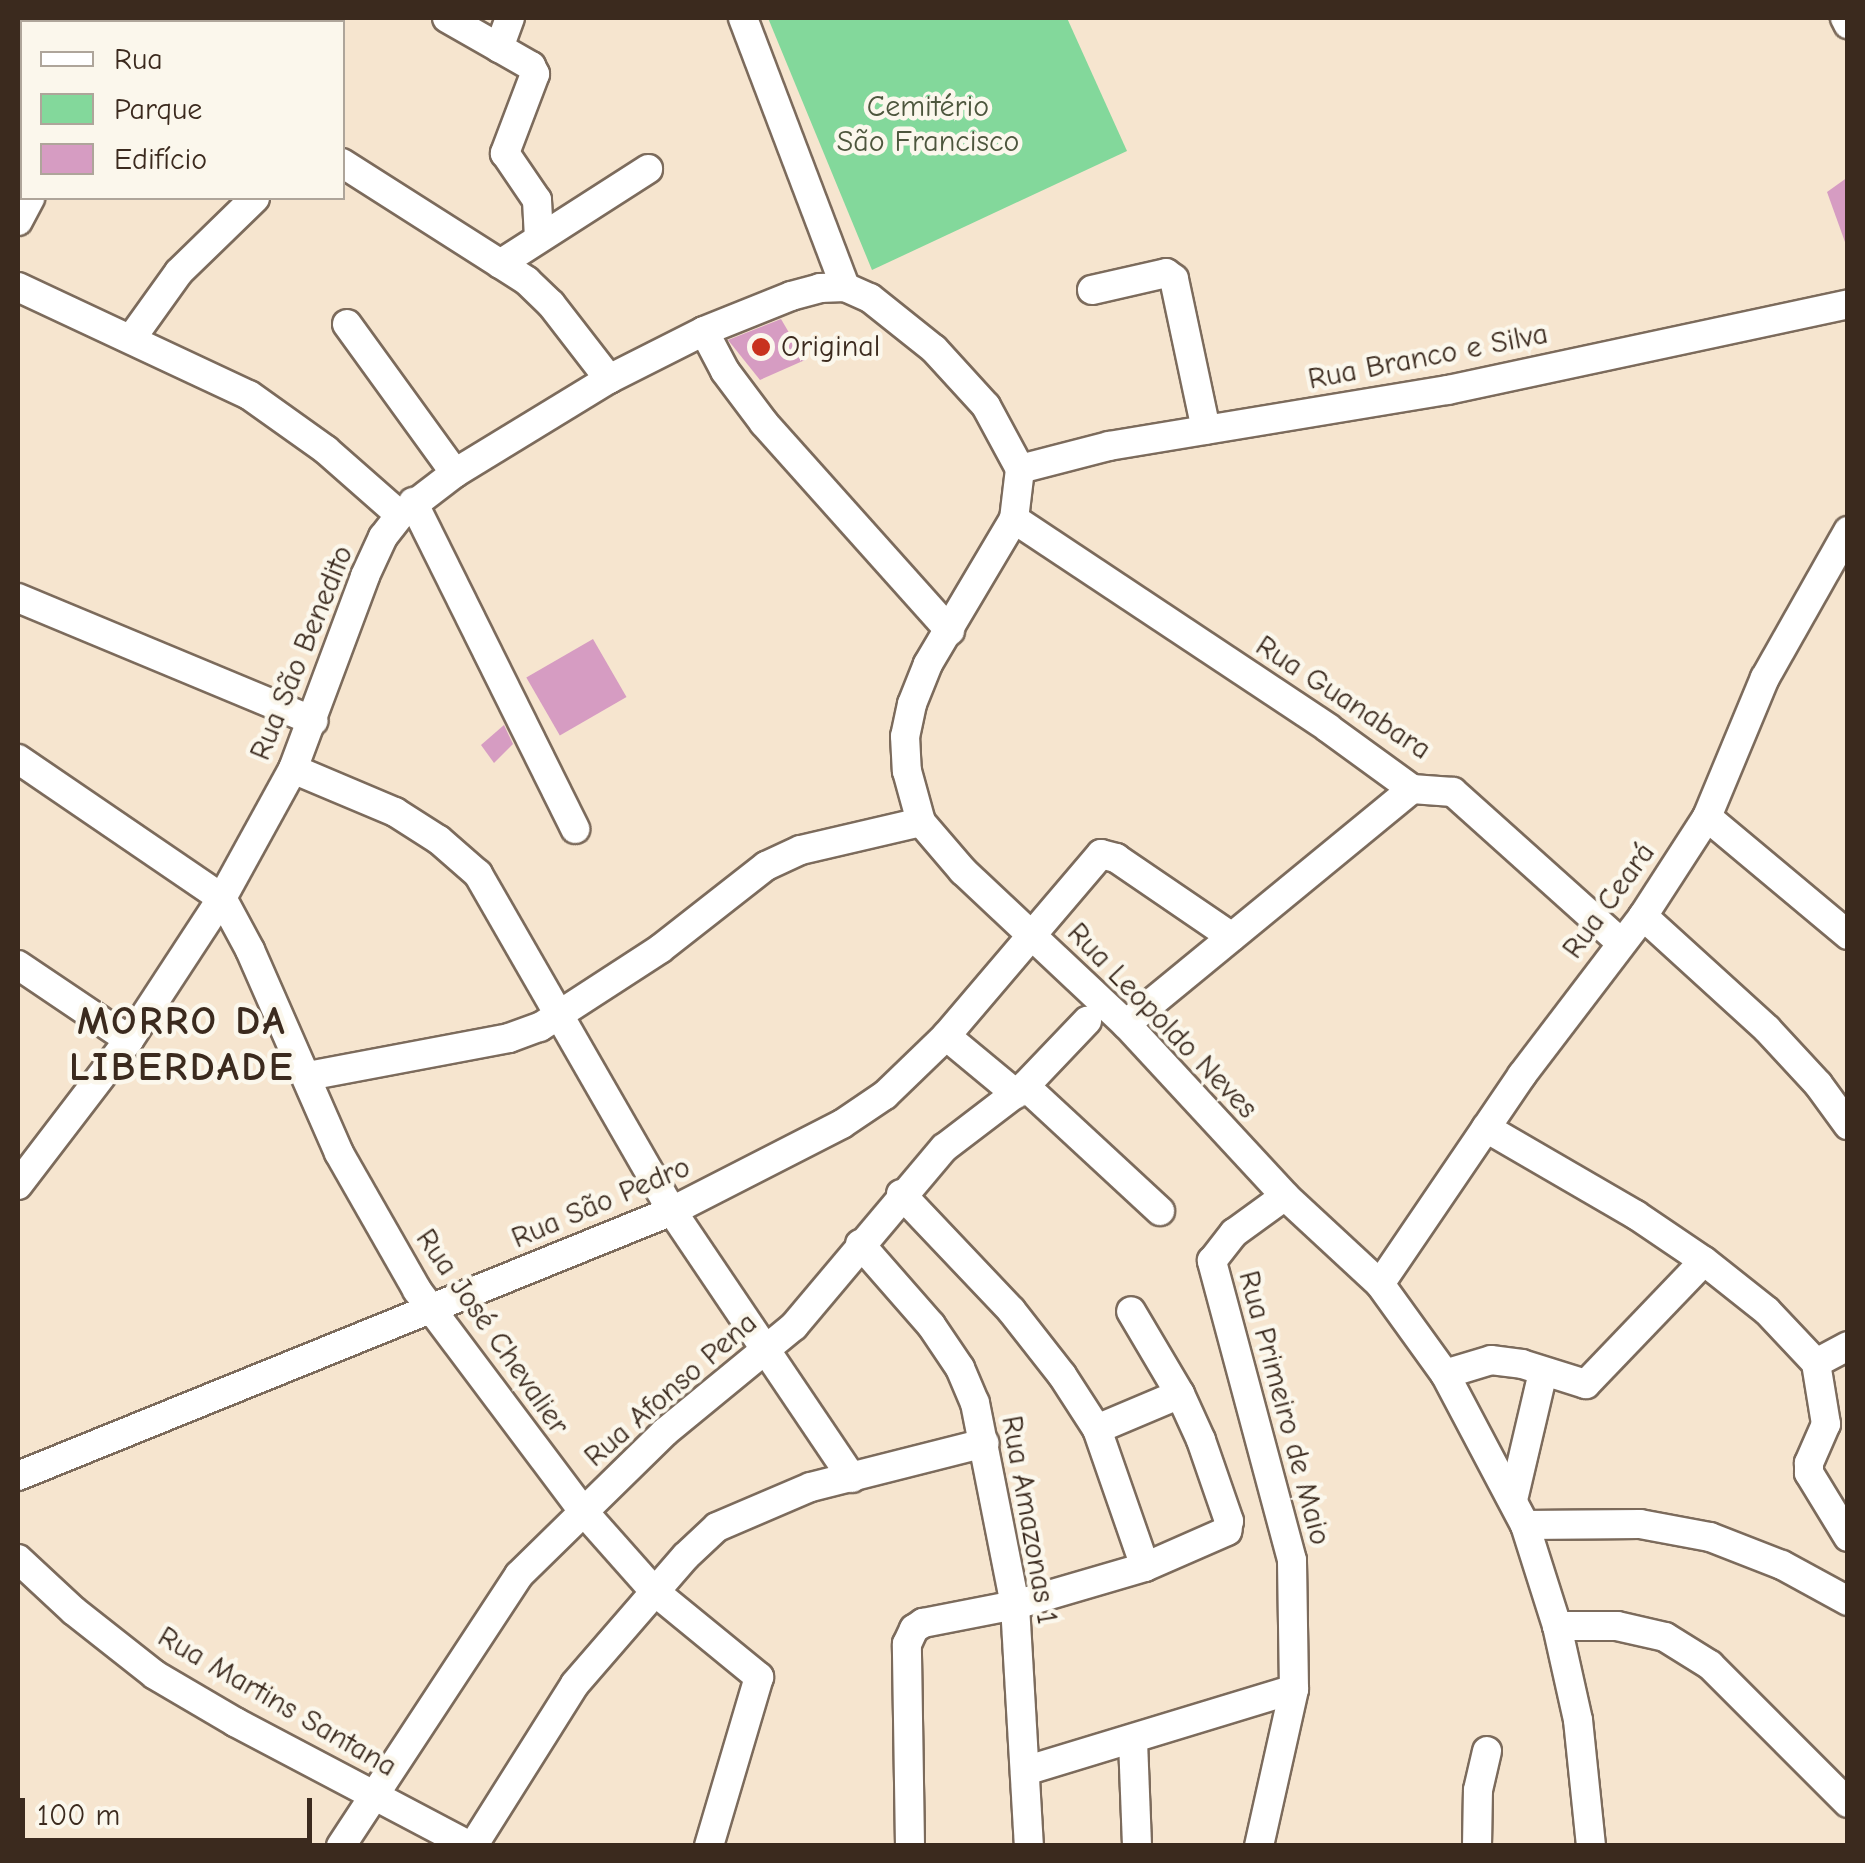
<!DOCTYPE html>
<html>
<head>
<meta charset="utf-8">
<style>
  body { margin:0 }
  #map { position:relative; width:1865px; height:1863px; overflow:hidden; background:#f6e5cf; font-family:"Comic Neue",sans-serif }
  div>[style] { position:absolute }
  .green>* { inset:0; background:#83d89b }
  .building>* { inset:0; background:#d69cc2; transform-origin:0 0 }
  .roads { filter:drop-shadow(2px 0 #7c6b5c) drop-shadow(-2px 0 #7c6b5c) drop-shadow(0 2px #7c6b5c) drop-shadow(0 -2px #7c6b5c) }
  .minor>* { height:28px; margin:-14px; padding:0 14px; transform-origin:14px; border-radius:14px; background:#fff }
  .dots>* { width:28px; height:28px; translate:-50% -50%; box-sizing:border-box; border:5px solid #fbf7ec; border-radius:50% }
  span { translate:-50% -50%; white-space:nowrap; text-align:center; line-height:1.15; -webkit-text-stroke:9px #fbf7ec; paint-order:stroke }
  .park-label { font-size:30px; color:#4d563d }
  .poi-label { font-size:30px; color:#3b2a1e }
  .left { translate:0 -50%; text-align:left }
  .street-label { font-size:30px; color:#3b2a1e }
  .district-label { font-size:40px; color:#3b2a1e; font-weight:700; letter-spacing:2.5px }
  .frame { position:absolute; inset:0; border:20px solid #3b2a1e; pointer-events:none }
  .legend { position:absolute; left:20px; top:20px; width:325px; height:180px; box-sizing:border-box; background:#fbf7ec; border:2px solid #aea59a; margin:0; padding:12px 18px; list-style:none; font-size:30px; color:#3b2a1e }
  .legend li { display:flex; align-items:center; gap:20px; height:50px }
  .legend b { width:50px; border:2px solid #aea59a }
  .scale { position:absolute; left:20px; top:1798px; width:292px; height:45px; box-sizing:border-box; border:5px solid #3b2a1e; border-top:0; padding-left:12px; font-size:30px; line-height:35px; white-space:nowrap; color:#3b2a1e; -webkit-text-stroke:8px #fbf7ec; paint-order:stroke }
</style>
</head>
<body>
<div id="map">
  <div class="green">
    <i style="clip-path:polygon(768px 18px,1067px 18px,1127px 151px,872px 270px)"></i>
  </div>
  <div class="building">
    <i style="clip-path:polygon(1848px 177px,1848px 242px,1845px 242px,1827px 192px)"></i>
    <i style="clip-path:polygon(781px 319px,805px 360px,760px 380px,728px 340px)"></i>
    <i style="left:593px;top:639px;width:67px;height:77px;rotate:60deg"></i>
    <i style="clip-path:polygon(504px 725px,513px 744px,494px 763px,481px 745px)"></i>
  </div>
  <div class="roads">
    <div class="minor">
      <i style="left:143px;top:18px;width:7px;rotate:34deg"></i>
      <i style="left:447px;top:18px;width:97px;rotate:29.7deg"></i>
      <i style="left:531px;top:66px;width:9px;rotate:63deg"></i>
      <i style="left:535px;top:74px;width:85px;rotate:110.8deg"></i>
      <i style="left:505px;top:153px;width:57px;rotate:55.8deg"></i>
      <i style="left:537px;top:200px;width:37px;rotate:87deg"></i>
      <i style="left:743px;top:18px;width:288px;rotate:69.2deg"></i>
      <i style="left:1845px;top:18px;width:7px;rotate:63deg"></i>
      <i style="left:499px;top:48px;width:32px;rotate:-70deg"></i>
      <i style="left:342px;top:163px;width:219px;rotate:32.5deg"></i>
      <i style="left:527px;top:281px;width:33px;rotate:44deg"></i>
      <i style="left:551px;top:304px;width:95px;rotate:52.3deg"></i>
      <i style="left:18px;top:221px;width:26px;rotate:-62deg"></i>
      <i style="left:500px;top:264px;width:176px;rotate:-32.7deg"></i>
      <i style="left:18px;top:287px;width:255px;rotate:25.1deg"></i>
      <i style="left:249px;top:395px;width:95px;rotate:35.5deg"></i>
      <i style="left:326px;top:450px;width:98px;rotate:41.3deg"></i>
      <i style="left:1092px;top:290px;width:76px;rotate:-12.9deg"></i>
      <i style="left:1166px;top:273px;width:10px;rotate:37deg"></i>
      <i style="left:1174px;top:279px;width:154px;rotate:78deg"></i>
      <i style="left:347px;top:324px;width:184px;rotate:54.1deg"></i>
      <i style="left:704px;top:331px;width:45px;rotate:62.3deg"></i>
      <i style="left:725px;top:371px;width:65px;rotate:53.1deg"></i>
      <i style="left:764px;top:423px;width:279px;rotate:48.2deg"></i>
      <i style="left:131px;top:339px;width:82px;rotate:-54.4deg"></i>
      <i style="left:179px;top:272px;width:106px;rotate:-44.2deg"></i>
      <i style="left:1020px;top:469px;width:92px;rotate:-14.5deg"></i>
      <i style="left:1109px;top:446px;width:344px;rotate:-9.4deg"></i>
      <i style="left:1448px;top:390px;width:409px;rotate:-12.1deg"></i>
      <i style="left:413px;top:502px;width:365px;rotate:63.6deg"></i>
      <i style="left:1014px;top:519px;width:377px;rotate:33.6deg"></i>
      <i style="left:1328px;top:728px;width:104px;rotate:36deg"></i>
      <i style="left:1412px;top:789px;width:41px;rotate:4.2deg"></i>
      <i style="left:1453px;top:792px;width:226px;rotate:41.9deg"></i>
      <i style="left:18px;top:598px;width:320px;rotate:22.6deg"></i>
      <i style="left:18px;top:759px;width:247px;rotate:34.3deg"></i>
      <i style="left:222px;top:898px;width:59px;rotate:61.7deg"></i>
      <i style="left:250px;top:950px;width:222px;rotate:66.3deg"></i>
      <i style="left:339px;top:1153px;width:158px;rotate:60.3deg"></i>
      <i style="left:417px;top:1290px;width:276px;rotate:53.1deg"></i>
      <i style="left:583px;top:1511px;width:107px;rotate:48.4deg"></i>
      <i style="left:654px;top:1591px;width:136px;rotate:39.3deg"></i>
      <i style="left:759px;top:1677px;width:176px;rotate:106.5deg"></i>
      <i style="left:293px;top:769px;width:111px;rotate:22.9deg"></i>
      <i style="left:395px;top:812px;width:52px;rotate:32.5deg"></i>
      <i style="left:439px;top:840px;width:52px;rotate:41.1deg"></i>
      <i style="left:478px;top:874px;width:389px;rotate:60.1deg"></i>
      <i style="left:672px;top:1211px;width:322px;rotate:56deg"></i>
      <i style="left:1707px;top:817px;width:184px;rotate:39.9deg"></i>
      <i style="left:1643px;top:916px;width:168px;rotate:42.3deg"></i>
      <i style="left:1767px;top:1029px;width:75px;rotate:47.2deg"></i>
      <i style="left:1818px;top:1084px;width:51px;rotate:53.8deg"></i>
      <i style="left:18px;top:965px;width:134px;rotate:34deg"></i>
      <i style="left:1126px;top:1024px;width:370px;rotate:-39.4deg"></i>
      <i style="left:946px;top:1036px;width:91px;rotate:39.6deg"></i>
      <i style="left:308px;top:1076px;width:205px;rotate:-10.7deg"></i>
      <i style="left:509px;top:1038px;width:33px;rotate:-20deg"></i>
      <i style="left:540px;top:1027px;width:143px;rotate:-33deg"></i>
      <i style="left:660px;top:949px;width:135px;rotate:-38.1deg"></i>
      <i style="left:766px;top:866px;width:38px;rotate:-25deg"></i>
      <i style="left:801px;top:850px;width:123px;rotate:-13.1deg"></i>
      <i style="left:1025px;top:1086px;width:184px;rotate:42.8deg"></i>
      <i style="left:1486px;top:1128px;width:173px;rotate:30.1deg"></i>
      <i style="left:1636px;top:1215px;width:82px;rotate:34.1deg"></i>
      <i style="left:1704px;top:1261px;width:80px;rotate:38.4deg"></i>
      <i style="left:1767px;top:1311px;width:71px;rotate:46.7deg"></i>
      <i style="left:1816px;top:1363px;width:62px;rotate:80.7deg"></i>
      <i style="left:1826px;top:1424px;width:43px;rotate:113.6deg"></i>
      <i style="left:1809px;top:1463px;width:10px;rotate:90deg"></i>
      <i style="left:1809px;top:1473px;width:75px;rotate:58.6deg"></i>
      <i style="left:18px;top:1185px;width:183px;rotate:-52.6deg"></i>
      <i style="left:129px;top:1040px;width:170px;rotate:-56.8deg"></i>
      <i style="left:222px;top:898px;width:147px;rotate:-61.2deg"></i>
      <i style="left:293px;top:769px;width:206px;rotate:-69.5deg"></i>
      <i style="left:365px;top:576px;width:43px;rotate:-65.2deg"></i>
      <i style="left:383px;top:537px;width:28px;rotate:-52deg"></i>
      <i style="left:400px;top:515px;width:69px;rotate:-37.4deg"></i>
      <i style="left:455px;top:473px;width:180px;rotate:-31.4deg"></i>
      <i style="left:609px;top:379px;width:106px;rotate:-26.8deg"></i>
      <i style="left:704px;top:331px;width:94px;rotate:-21.9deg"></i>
      <i style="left:791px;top:296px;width:30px;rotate:-15deg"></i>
      <i style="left:820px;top:288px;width:25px;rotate:-2deg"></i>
      <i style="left:845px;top:287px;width:27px;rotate:24deg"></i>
      <i style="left:870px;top:298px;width:82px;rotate:38.6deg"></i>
      <i style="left:934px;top:349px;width:77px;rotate:47.6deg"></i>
      <i style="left:986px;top:406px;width:72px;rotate:61.6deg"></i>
      <i style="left:1020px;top:469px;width:50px;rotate:96.8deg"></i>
      <i style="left:1014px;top:519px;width:169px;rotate:120.7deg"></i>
      <i style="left:928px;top:664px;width:43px;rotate:111.8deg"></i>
      <i style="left:912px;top:704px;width:33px;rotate:102deg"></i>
      <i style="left:905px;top:736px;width:35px;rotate:87deg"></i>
      <i style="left:907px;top:771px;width:53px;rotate:74.6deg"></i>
      <i style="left:921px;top:822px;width:65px;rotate:49.4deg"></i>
      <i style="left:963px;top:871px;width:224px;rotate:43.2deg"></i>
      <i style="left:1126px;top:1024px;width:234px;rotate:47.2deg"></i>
      <i style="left:1285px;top:1196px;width:129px;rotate:42.8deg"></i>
      <i style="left:1380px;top:1284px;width:111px;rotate:54.2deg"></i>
      <i style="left:1445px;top:1374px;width:171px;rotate:62.1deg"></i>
      <i style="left:1525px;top:1525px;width:106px;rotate:72.4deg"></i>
      <i style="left:1557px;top:1626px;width:96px;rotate:77.4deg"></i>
      <i style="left:1578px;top:1720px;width:127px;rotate:84.1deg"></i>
      <i style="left:901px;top:1194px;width:160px;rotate:46.5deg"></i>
      <i style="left:1011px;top:1310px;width:83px;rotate:51.9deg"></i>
      <i style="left:1062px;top:1375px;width:64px;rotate:57.1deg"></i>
      <i style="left:1097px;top:1429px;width:146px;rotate:70.8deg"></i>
      <i style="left:860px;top:1244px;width:108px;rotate:48.8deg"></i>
      <i style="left:931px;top:1325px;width:52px;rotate:56deg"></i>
      <i style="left:960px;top:1368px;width:38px;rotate:67deg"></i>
      <i style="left:975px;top:1403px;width:206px;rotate:78.8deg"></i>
      <i style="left:1015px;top:1605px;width:241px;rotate:86.7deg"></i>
      <i style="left:1380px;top:1284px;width:253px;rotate:-55.8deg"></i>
      <i style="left:1522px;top:1075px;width:200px;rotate:-52.7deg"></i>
      <i style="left:1643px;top:916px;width:118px;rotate:-57.1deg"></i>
      <i style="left:1707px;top:817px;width:151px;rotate:-67.4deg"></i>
      <i style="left:1765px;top:678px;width:169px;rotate:-60.5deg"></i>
      <i style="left:1816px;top:1363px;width:36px;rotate:-28deg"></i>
      <i style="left:1445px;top:1374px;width:48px;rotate:-16.9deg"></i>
      <i style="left:1491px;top:1360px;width:31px;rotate:7deg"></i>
      <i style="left:1522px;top:1364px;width:67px;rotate:17.4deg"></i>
      <i style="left:1586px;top:1384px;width:170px;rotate:-46.2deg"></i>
      <i style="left:1097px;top:1429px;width:90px;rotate:-22.9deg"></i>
      <i style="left:18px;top:1476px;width:706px;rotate:-22.06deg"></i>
      <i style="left:672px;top:1211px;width:191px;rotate:-27.1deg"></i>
      <i style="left:842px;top:1124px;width:52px;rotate:-34deg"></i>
      <i style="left:885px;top:1095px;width:85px;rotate:-44deg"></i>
      <i style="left:946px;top:1036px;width:239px;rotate:-49.6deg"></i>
      <i style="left:1101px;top:854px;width:16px;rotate:15deg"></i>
      <i style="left:1116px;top:858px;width:140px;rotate:34.3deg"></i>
      <i style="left:1513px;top:1500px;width:131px;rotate:-76.8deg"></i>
      <i style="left:1525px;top:1525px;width:115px;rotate:-0.5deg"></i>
      <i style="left:1640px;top:1524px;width:71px;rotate:10.5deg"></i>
      <i style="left:1710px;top:1537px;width:77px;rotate:21.3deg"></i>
      <i style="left:1782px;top:1565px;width:75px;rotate:28.6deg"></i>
      <i style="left:18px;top:1559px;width:76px;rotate:42.9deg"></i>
      <i style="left:74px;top:1611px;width:103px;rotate:38.3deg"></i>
      <i style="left:155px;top:1675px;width:93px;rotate:30.4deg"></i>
      <i style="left:235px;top:1722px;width:266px;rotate:27.8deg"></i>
      <i style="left:1557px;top:1626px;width:60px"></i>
      <i style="left:1617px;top:1626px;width:49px;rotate:12.9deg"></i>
      <i style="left:1665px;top:1637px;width:53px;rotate:31.9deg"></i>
      <i style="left:1710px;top:1665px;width:195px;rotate:45deg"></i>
      <i style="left:1133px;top:1741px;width:105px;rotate:87.8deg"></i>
      <i style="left:1028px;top:1770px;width:278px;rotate:-16.9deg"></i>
      <i style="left:341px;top:1846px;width:324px;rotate:-56.7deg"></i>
      <i style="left:519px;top:1575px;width:204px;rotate:-44.4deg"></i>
      <i style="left:665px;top:1432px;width:167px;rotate:-39.4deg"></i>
      <i style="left:794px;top:1326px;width:233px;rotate:-49.9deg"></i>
      <i style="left:944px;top:1148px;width:102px;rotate:-37.4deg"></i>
      <i style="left:1025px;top:1086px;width:90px;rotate:-46.4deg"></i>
      <i style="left:473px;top:1846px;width:191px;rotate:-57.8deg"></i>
      <i style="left:575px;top:1684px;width:169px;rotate:-49.1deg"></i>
      <i style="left:686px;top:1556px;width:42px;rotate:-43.1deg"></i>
      <i style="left:717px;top:1527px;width:102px;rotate:-23.1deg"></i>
      <i style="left:811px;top:1487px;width:179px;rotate:-14.2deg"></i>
      <i style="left:910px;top:1846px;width:202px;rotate:-90.9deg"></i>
      <i style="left:907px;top:1644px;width:17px;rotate:-65deg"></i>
      <i style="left:914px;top:1629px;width:11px;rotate:-34deg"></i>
      <i style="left:923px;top:1623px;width:94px;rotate:-11.1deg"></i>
      <i style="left:1015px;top:1605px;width:135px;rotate:-16.3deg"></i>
      <i style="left:1145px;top:1567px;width:90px;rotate:-23.7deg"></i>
      <i style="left:1227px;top:1531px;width:10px;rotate:-79deg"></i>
      <i style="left:1229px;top:1521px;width:86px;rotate:-109.1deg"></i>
      <i style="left:1201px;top:1440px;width:51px;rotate:-114.5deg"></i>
      <i style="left:1180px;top:1394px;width:96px;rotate:-120.6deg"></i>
      <i style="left:1259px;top:1846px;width:161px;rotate:-77.4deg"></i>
      <i style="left:1294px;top:1689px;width:129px;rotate:-90.9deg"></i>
      <i style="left:1292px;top:1560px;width:310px;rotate:-105deg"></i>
      <i style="left:1212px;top:1261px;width:36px;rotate:-52deg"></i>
      <i style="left:1234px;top:1233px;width:63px;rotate:-36deg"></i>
      <i style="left:1477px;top:1846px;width:56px;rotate:-89deg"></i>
      <i style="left:1478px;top:1790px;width:40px;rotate:-77deg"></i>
    </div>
  </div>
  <div class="dots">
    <i style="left:761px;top:347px;background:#c8321e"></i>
  </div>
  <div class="park-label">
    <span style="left:928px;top:124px">Cemitério<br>São Francisco</span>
  </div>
  <div class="poi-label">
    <span class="left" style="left:781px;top:347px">Original</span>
  </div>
  <div class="street-label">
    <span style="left:1428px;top:357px;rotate:-11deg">Rua Branco e Silva</span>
    <span style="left:302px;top:653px;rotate:-68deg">Rua São Benedito</span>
    <span style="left:1343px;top:698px;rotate:33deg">Rua Guanabara</span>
    <span style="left:1609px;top:901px;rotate:-54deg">Rua Ceará</span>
    <span style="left:1162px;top:1021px;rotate:46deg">Rua Leopoldo Neves</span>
    <span style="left:601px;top:1203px;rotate:-23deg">Rua São Pedro</span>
    <span style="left:492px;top:1332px;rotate:55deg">Rua José Chevalier</span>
    <span style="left:671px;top:1390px;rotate:-41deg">Rua Afonso Pena</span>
    <span style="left:1284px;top:1408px;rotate:75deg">Rua Primeiro de Maio</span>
    <span style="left:1029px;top:1520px;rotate:80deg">Rua Amazonas 1</span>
    <span style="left:277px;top:1702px;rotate:30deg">Rua Martins Santana</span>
  </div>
  <div class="district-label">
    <span style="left:182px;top:1044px">MORRO DA<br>LIBERDADE</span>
  </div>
  <div class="frame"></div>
  <ul class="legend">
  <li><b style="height:12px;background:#fff"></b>Rua</li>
  <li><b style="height:28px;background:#83d89b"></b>Parque</li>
  <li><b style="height:28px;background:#d69cc2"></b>Edifício</li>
  </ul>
  <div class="scale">100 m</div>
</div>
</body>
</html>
